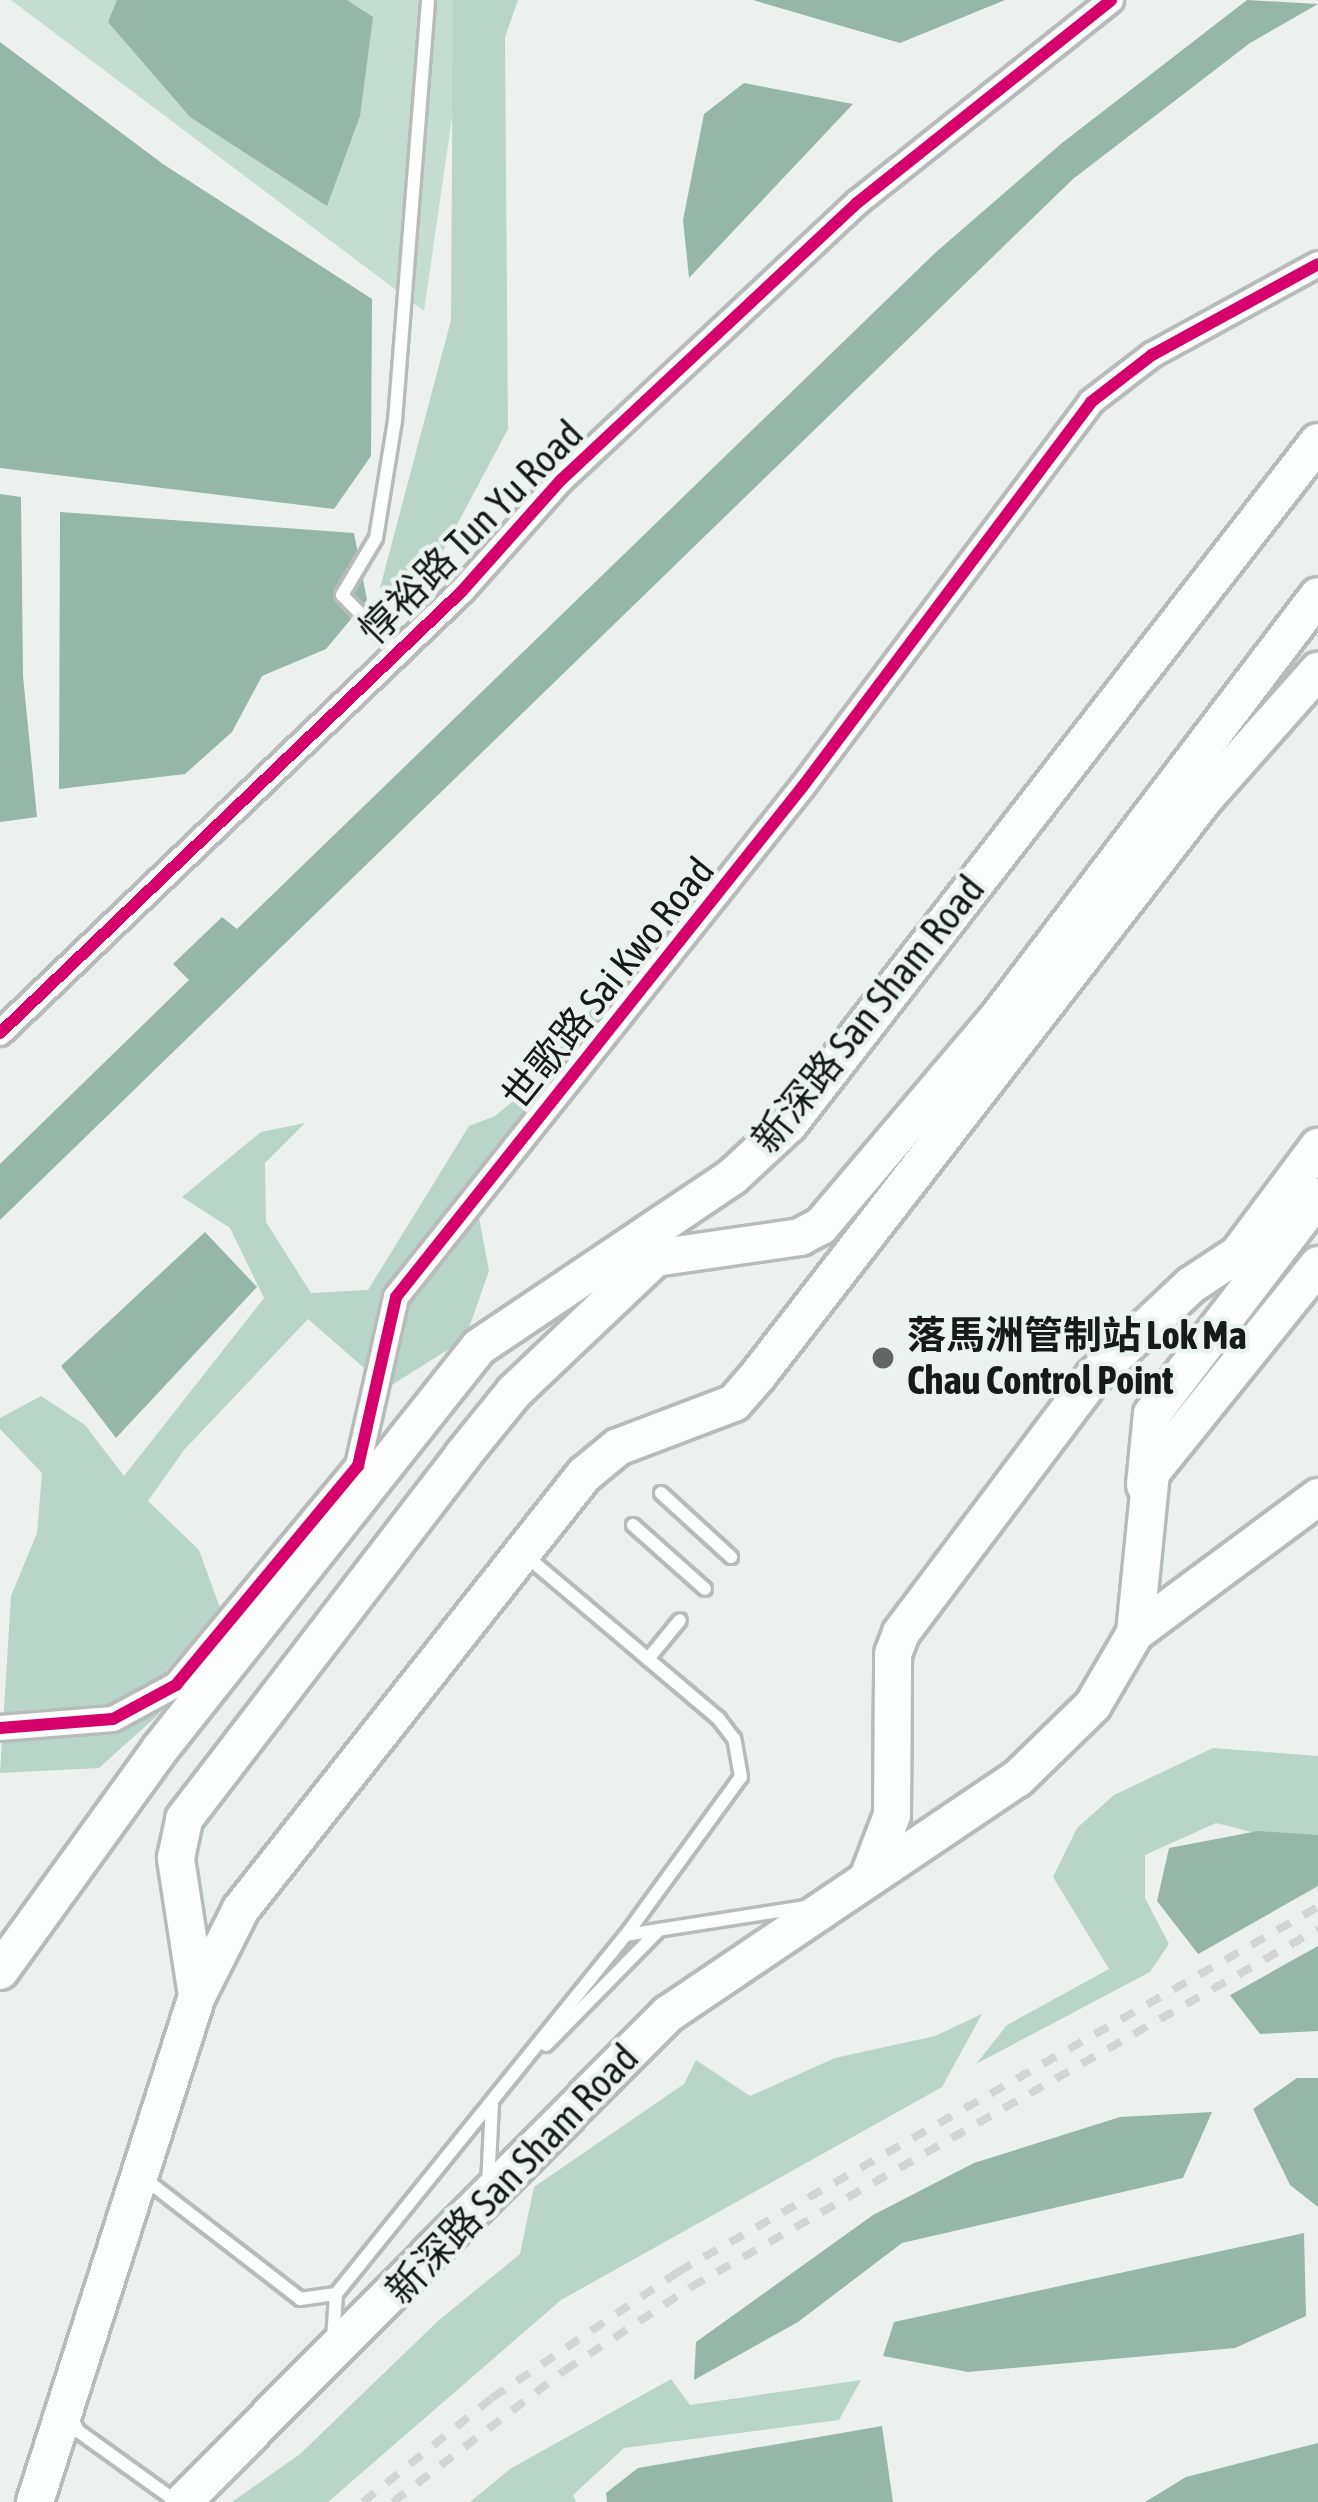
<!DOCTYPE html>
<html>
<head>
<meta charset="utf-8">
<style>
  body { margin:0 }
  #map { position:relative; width:1318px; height:2502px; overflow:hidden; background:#ecf1ef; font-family:"Asap Condensed","Noto Sans SC",sans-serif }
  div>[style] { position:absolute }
  .green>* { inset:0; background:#c4dcd2 }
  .forest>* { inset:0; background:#b9d4c9 }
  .water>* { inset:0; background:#97b6aa }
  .pier>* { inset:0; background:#ecf1ef }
  .roads { filter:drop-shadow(3px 0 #b7bbb9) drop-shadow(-3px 0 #b7bbb9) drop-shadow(0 3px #b7bbb9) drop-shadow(0 -3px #b7bbb9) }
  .service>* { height:12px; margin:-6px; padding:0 6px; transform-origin:6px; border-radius:6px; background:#fcfdfd }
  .minor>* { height:24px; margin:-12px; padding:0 12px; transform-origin:12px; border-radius:12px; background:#fcfdfd }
  .primary>* { height:36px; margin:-18px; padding:0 18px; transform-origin:18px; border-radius:18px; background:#fcfdfd }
  .rail>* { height:8px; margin-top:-4px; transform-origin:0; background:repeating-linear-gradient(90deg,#d3d4d4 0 15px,transparent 0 30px) }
  .cycleway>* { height:12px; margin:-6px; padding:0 6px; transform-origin:6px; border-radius:6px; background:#d6006c }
  .dots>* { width:33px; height:33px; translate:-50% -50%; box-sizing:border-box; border:6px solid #eaf3ef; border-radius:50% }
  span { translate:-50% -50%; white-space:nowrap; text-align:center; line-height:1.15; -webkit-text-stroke:9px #eaf3ef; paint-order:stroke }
  .street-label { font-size:39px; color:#171a18 }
  .poi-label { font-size:39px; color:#171a18; font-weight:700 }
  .left { translate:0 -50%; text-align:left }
</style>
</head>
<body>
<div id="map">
  <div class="green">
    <i style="clip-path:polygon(11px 0,469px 0,424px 311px)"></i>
  </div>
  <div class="forest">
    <i style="clip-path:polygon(453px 0,518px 0,505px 37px,508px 429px,428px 579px,380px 588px,451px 320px)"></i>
    <i style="clip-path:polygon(618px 983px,645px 997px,477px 1207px,489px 1271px,465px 1339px,387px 1388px,308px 1319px,184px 1450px,148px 1501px,199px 1550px,220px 1608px,166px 1671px,159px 1714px,99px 1768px,0 1773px,11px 1596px,37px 1533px,42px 1473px,0 1429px,0 1418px,41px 1396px,85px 1425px,124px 1476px,264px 1298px,230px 1228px,182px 1197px,261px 1132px,305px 1123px,265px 1163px,266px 1222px,311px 1293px,368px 1290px,469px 1126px,495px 1116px,550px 1070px,563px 1037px)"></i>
    <i style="clip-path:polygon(1213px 1748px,1318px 1756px,1318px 1849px,1216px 1823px,1145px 1855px,1145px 1898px,1169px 1944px,1150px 1972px,976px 2064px,1007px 2025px,1109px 1969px,1053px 1877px,1077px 1828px,1114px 1795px)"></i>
    <i style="clip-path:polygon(982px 2014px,942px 2087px,561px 2300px,328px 2502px,232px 2502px,300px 2454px,438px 2321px,520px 2254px,534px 2187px,684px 2084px,696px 2060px,750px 2096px,835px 2058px,935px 2036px)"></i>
    <i style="clip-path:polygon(671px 2379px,690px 2405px,861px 2380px,839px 2420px,624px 2448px,573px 2495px,576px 2502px,470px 2502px,510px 2469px)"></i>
  </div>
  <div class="water">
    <i style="clip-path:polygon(117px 0,347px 0,373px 17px,360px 116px,327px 206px,190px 117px,108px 22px)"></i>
    <i style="clip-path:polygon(753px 0,1005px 0,900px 43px)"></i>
    <i style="clip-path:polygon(1247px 0,1318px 4px,1250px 43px,1073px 179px,0 1220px,0 1164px,189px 980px,173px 964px,222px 917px,237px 929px,935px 253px,1062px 143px)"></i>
    <i style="clip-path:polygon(0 42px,163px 164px,372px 299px,371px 456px,334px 509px,0 468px)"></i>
    <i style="clip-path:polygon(744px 83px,853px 104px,689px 278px,683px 220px,704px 114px)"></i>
    <i style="clip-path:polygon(0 494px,21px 497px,23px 676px,37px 817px,0 822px)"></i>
    <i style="clip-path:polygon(60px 512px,354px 533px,367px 600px,326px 649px,262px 676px,232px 732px,185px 774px,59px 789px)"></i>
    <i style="clip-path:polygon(205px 1232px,257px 1287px,116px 1438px,61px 1366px)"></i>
    <i style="clip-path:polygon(1258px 1831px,1318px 1835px,1318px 2031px,1260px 2034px,1157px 1901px,1169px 1848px)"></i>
    <i style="clip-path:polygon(1297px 2078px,1318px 2078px,1318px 2207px,1290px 2185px,1253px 2109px)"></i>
    <i style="clip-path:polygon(1212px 2112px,1183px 2178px,902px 2243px,798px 2322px,694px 2380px,696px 2342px,873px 2215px,974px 2163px,1120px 2117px)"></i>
    <i style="clip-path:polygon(1304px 2233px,1306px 2316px,1235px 2348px,968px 2372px,883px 2356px,894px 2322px)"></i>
    <i style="clip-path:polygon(882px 2426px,893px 2502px,607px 2502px,606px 2493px,638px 2468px)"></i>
    <i style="clip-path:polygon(1318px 2443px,1318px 2502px,1145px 2502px,1186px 2477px)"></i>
  </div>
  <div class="pier">
    <i style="clip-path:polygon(1318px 1886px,1318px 1946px,1225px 1998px,1193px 1957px)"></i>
  </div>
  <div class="roads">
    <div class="service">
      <i style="left:397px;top:651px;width:78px;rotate:-134.5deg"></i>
      <i style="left:342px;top:595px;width:66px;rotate:-59.2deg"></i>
      <i style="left:376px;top:538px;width:119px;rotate:-80.8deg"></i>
      <i style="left:395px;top:421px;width:422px;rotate:-85.5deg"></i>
      <i style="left:661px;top:1493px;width:95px;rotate:42.4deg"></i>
      <i style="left:633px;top:1525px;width:96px;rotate:41.6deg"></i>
      <i style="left:648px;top:1659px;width:50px;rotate:-50.6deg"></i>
      <i style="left:626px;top:1935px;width:181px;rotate:-8.9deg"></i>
      <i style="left:546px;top:2045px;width:161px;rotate:-45.5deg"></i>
      <i style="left:145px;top:2179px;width:196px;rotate:37.7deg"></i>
      <i style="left:300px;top:2299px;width:36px;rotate:-8deg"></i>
      <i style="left:488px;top:2185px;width:81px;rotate:-87.2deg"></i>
      <i style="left:333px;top:2340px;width:46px;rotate:-86.3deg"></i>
      <i style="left:336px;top:2294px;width:461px;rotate:-51.1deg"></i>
      <i style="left:626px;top:1935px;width:195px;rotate:-54deg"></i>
      <i style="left:741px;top:1777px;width:39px;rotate:-100deg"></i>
      <i style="left:734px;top:1739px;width:25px;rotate:-127deg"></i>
      <i style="left:719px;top:1719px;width:251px;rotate:-139.8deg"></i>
      <i style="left:71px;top:2417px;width:16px;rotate:63deg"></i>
      <i style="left:78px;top:2431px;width:122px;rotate:35.6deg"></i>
    </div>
    <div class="minor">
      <i style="left:0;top:1033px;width:639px;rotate:-43.73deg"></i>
      <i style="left:462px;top:591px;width:149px;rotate:-48.3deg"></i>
      <i style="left:561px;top:480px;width:405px;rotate:-43.1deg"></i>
      <i style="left:857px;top:203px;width:325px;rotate:-38.6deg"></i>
      <i style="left:0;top:1728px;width:113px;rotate:-4.6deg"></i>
      <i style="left:113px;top:1719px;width:72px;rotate:-28.4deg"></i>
      <i style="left:176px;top:1685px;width:285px;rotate:-50.3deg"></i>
      <i style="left:358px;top:1466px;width:173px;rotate:-77.3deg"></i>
      <i style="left:396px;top:1297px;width:653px;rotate:-51.46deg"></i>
      <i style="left:803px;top:786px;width:480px;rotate:-53.1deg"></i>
      <i style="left:1091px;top:402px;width:77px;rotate:-37.6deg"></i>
      <i style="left:1152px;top:355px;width:189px;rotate:-28.7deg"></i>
    </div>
    <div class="primary">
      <i style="left:1145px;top:1485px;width:71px;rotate:-84.4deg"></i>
      <i style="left:1152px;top:1414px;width:273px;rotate:-52.6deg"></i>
      <i style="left:1135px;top:1633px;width:161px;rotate:-84.3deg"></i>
      <i style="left:1151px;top:1473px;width:267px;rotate:-51.2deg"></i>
      <i style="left:868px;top:1878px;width:67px;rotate:-69.1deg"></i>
      <i style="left:892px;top:1815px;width:161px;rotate:-89.6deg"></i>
      <i style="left:893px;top:1654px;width:22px;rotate:-69deg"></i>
      <i style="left:901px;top:1633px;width:320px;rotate:-53.1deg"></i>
      <i style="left:1093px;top:1377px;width:134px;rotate:-43.2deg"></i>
      <i style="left:1191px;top:1285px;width:56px;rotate:-33.4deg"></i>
      <i style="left:1238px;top:1254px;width:134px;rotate:-53.2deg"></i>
      <i style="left:0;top:1971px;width:274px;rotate:-54.2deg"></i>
      <i style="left:160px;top:1749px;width:513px;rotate:-51.57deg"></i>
      <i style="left:479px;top:1347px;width:305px;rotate:-33.9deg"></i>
      <i style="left:732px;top:1177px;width:78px;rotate:-42.9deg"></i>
      <i style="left:789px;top:1124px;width:863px;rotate:-52.2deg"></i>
      <i style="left:197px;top:1996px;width:140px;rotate:-98.7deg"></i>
      <i style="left:176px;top:1858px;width:40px;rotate:-78deg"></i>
      <i style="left:184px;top:1819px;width:459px;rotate:-52.5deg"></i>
      <i style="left:463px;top:1455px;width:81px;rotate:-51deg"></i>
      <i style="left:514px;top:1392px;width:195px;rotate:-43.5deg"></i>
      <i style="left:655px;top:1258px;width:147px;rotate:-8.2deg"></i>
      <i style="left:800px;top:1237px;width:24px;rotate:-28deg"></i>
      <i style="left:821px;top:1226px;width:270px;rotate:-49.7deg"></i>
      <i style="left:996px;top:1020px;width:532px;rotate:-52.79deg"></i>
      <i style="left:35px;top:2502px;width:531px;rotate:-72.25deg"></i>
      <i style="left:197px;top:1996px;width:97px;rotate:-63.2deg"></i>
      <i style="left:241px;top:1909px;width:553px;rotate:-51.68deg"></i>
      <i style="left:584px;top:1475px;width:44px;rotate:-39.5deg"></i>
      <i style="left:618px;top:1447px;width:124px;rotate:-20.8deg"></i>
      <i style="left:734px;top:1403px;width:38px;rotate:-49deg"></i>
      <i style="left:759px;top:1374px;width:730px;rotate:-52.24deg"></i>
      <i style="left:1206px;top:797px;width:169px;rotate:-48.4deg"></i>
      <i style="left:183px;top:2502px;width:688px;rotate:-45.18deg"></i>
      <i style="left:668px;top:2014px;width:421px;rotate:-34deg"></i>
      <i style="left:1017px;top:1779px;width:106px;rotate:-44.2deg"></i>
      <i style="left:1093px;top:1705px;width:83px;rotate:-59.7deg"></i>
      <i style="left:1135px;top:1633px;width:228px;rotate:-36.6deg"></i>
    </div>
  </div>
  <div class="rail">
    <i style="left:363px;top:2502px;width:166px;rotate:-38.9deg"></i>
    <i style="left:492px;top:2398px;width:225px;rotate:-34.1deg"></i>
    <i style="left:678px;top:2272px;width:737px;rotate:-29.7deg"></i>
    <i style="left:393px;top:2502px;width:215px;rotate:-37.5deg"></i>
    <i style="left:564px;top:2371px;width:152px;rotate:-33.5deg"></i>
    <i style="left:691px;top:2287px;width:722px;rotate:-29.73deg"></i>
  </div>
  <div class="cycleway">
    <i style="left:0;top:1033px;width:639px;rotate:-43.73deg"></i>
    <i style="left:462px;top:591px;width:149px;rotate:-48.3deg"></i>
    <i style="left:561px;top:480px;width:405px;rotate:-43.1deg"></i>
    <i style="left:857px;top:203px;width:325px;rotate:-38.6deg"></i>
    <i style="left:0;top:1728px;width:113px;rotate:-4.6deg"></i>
    <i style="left:113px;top:1719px;width:72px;rotate:-28.4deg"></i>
    <i style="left:176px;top:1685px;width:285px;rotate:-50.3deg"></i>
    <i style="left:358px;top:1466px;width:173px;rotate:-77.3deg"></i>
    <i style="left:396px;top:1297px;width:653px;rotate:-51.46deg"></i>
    <i style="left:803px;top:786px;width:480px;rotate:-53.1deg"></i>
    <i style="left:1091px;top:402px;width:77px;rotate:-37.6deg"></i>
    <i style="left:1152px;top:355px;width:189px;rotate:-28.7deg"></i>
  </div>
  <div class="dots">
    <i style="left:883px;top:1358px;background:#626563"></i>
  </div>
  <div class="street-label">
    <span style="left:471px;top:532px;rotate:-45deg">惇裕路 Tun Yu Road</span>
    <span style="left:608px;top:983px;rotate:-51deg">世歌路 Sai Kwo Road</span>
    <span style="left:868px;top:1014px;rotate:-51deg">新深路 San Sham Road</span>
    <span style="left:512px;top:2174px;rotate:-46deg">新深路 San Sham Road</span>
  </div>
  <div class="poi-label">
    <span class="left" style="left:907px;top:1358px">落馬洲管制站 Lok Ma<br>Chau Control Point</span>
  </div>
</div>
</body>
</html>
